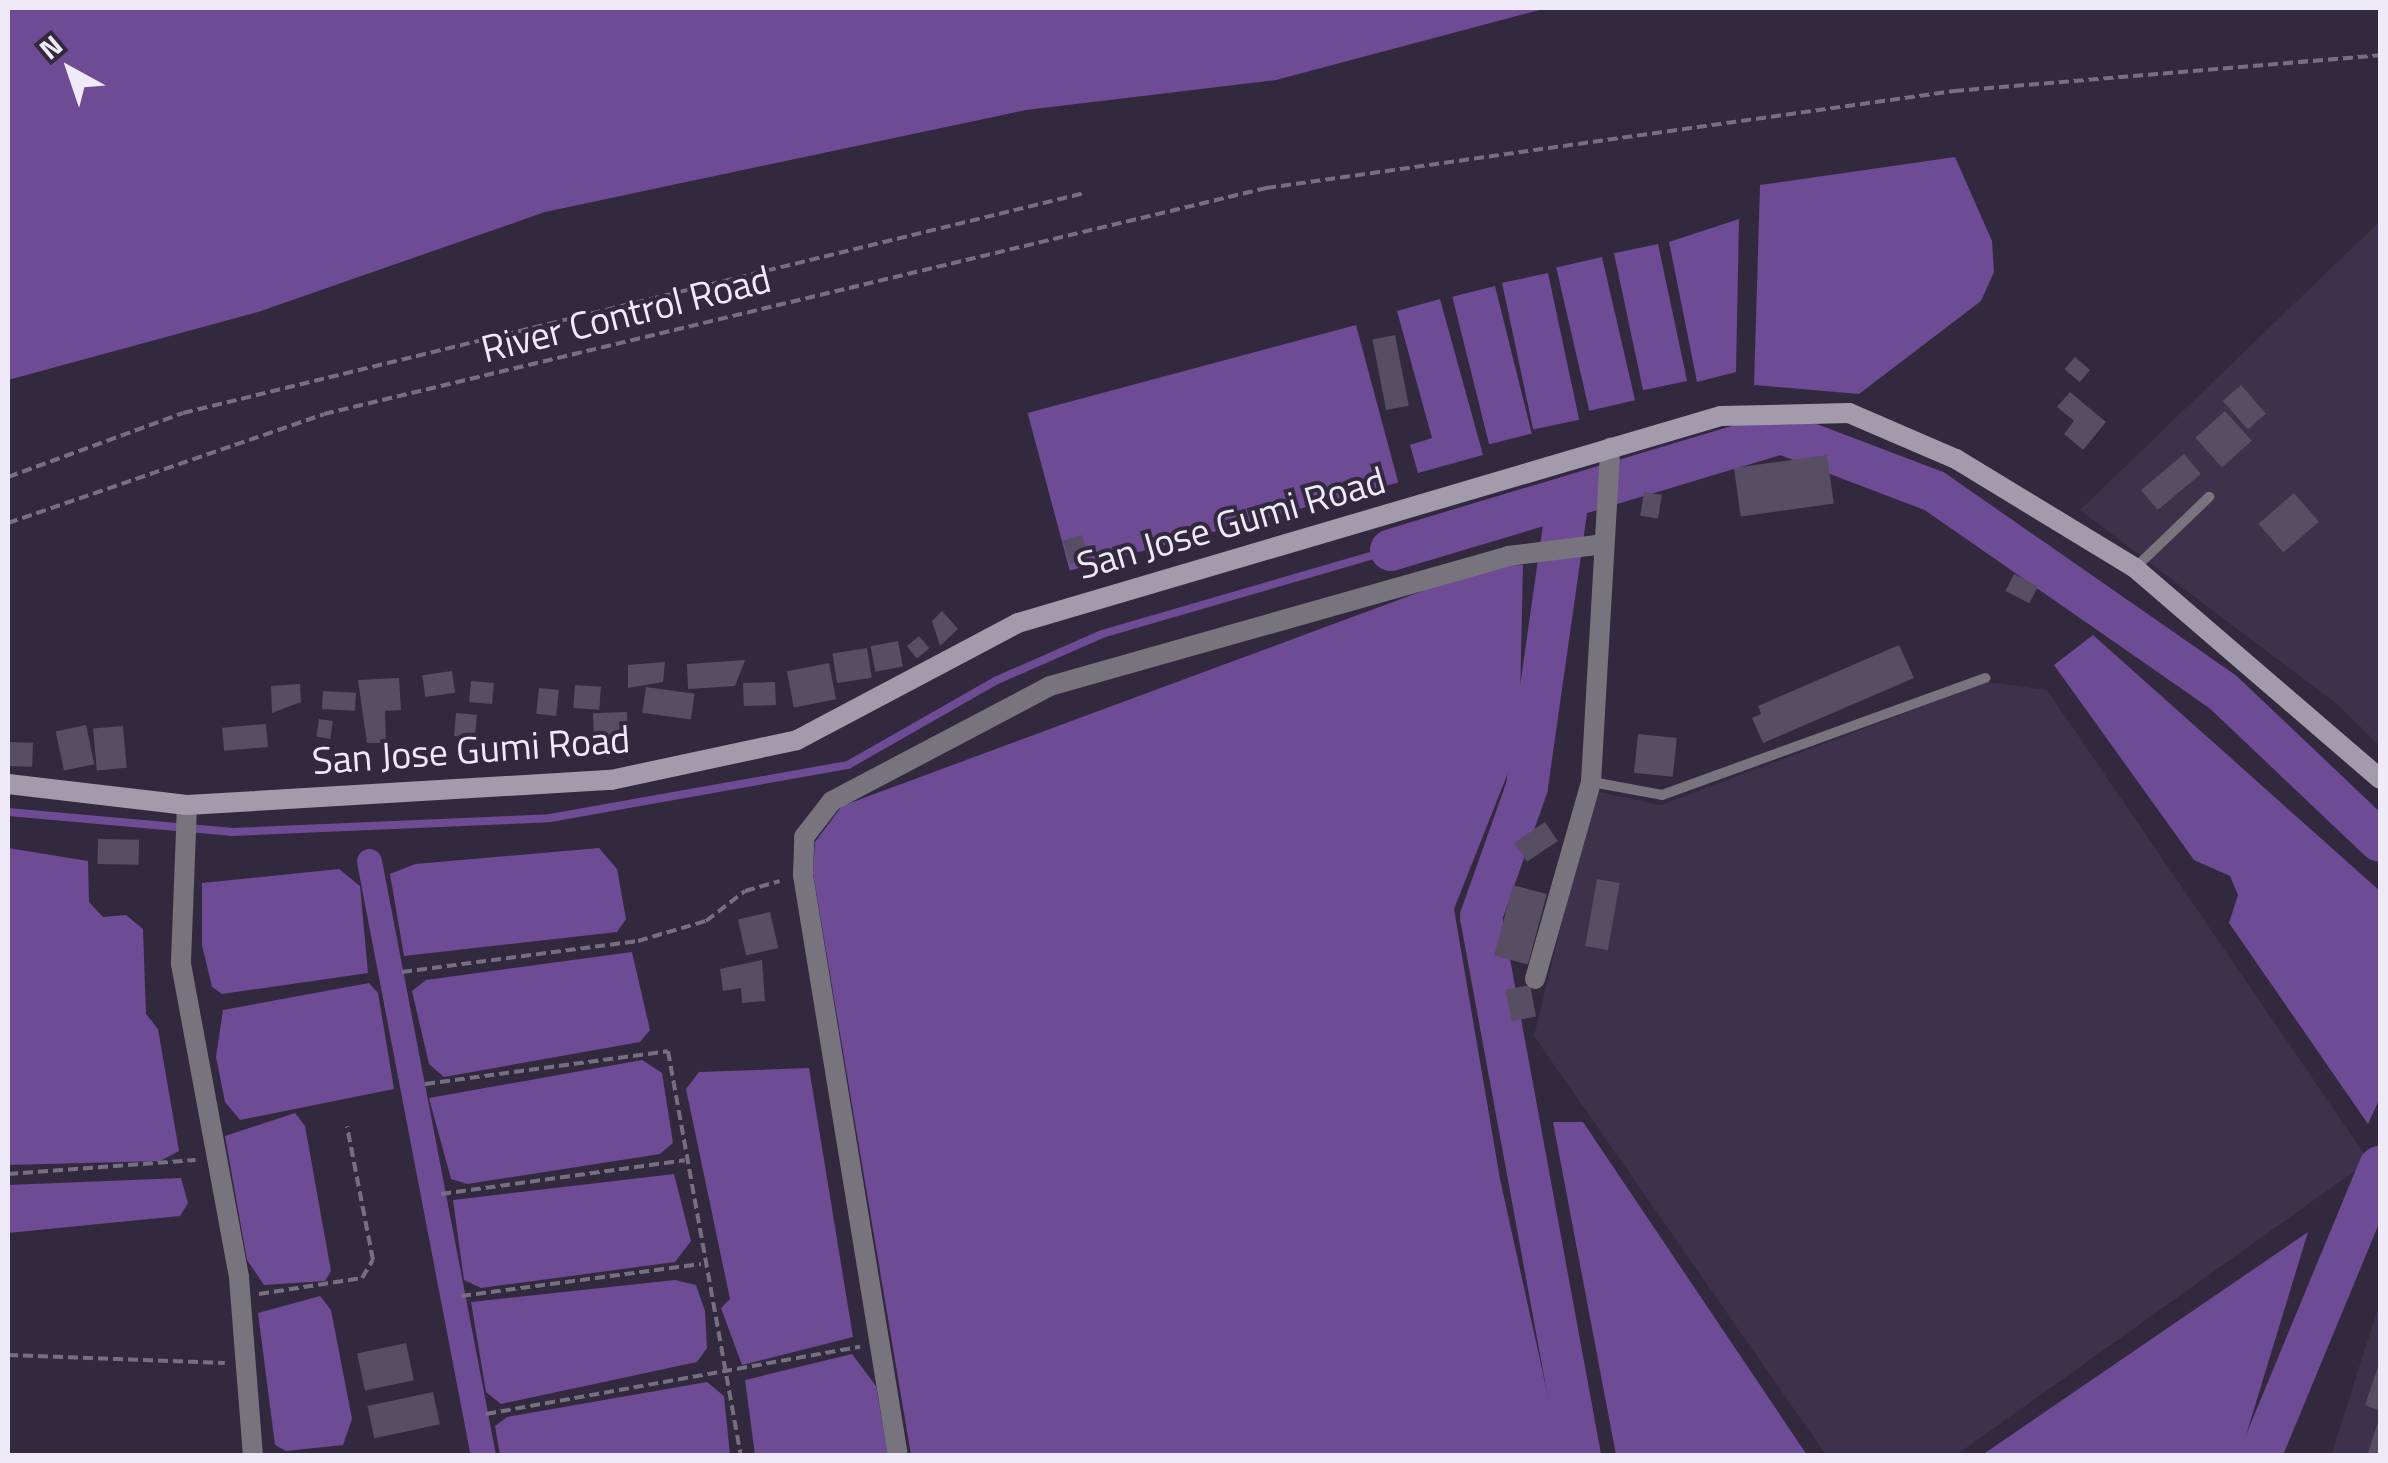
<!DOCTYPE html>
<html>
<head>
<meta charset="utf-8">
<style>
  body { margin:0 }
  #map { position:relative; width:2388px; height:1463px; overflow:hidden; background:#32293e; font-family:"Titillium Web",sans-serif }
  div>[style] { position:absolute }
  .built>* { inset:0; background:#3d314c }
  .water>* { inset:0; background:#6e4b95; transform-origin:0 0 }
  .stream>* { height:8px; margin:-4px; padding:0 4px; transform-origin:4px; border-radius:4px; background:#6e4b95 }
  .canal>* { height:25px; margin:-12.5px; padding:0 12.5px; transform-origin:12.5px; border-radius:12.5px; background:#6e4b95 }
  .river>* { height:42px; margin:-21px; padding:0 21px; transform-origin:21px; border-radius:21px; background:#6e4b95 }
  .building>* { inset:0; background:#574e64; transform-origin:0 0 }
  .path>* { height:4px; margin-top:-2px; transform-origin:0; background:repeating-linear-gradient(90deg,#766f81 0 10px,transparent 0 15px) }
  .lane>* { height:10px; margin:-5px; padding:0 5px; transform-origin:5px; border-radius:5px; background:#78747e }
  .street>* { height:20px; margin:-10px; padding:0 10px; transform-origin:10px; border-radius:10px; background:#78747e }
  .secondary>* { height:20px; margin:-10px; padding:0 10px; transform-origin:10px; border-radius:10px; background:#a29bac }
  span { translate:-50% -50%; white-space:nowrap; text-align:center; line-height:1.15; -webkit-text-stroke:8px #32293e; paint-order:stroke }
  .street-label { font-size:38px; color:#efeaf7 }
  .frame { position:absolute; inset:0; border:10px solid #efeaf7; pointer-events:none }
  .north { position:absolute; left:20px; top:20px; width:100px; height:100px; -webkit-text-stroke:8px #32293e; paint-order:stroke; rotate:320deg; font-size:28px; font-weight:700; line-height:40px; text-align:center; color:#efeaf7 }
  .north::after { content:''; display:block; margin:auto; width:35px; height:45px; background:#efeaf7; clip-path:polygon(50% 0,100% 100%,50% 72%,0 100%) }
</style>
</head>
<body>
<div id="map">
  <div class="built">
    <i style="clip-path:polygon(2380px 221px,2380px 746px,2338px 705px,2080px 510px)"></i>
    <i style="clip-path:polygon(1988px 682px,2047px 690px,2369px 1161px,1956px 1455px,1826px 1455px,1534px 1036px,1594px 791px,1661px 805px)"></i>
    <i style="clip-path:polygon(2380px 1302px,2380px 1455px,2331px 1455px)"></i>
  </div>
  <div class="water">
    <i style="clip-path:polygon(8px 8px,1547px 8px,1276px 80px,1026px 110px,545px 212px,258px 312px,8px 380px)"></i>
    <i style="clip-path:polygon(1955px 157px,1992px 241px,1994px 272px,1981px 301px,1859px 394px,1754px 385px,1760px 185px)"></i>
    <i style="clip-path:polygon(1739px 219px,1736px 372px,1697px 382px,1669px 242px)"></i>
    <i style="left:1658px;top:244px;width:140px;height:45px;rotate:78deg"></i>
    <i style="left:1602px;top:257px;width:147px;height:47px;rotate:77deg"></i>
    <i style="left:1548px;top:273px;width:150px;height:47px;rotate:78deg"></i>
    <i style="left:1495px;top:286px;width:152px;height:44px;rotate:76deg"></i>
    <i style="clip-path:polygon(1440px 299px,1483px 455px,1418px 473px,1410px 445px,1432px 438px,1397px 311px)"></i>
    <i style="left:1356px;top:325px;width:163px;height:340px;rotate:75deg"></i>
    <i style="clip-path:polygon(1523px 565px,1519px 745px,1454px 909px,1500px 1179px,1561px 1455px,911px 1455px,813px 873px,815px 842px,842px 806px,1490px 566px)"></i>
    <i style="clip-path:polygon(2093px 635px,2380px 891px,2380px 1098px,2368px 1124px,2229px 923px,2238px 895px,2230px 876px,2194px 860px,2054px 665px)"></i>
    <i style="clip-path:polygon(8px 848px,88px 861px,89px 902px,103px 917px,126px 915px,143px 929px,146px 1014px,158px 1029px,179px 1151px,160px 1161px,8px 1165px)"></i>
    <i style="clip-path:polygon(599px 848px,617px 869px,626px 919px,617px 932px,404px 956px,390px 874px,415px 864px)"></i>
    <i style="clip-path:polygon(339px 869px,360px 886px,368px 973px,222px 994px,212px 987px,202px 945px,202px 883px)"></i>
    <i style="clip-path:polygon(632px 952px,650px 1030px,640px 1042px,444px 1077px,429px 1064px,412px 991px,426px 980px)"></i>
    <i style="clip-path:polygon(369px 983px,378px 993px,394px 1089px,240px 1120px,225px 1102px,216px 1057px,223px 1010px)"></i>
    <i style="clip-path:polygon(642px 1060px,662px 1073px,673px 1143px,660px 1154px,467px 1184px,451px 1179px,429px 1098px)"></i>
    <i style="clip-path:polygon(809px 1068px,853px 1337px,742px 1365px,721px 1308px,730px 1299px,686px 1089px,699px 1072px)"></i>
    <i style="clip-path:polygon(295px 1113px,305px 1126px,331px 1271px,325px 1281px,264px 1285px,247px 1260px,225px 1136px)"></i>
    <i style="clip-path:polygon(1553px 1122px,1583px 1122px,1807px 1455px,1616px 1455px)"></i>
    <i style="clip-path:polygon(674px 1174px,691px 1241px,675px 1262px,481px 1288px,464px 1280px,453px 1200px)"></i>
    <i style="clip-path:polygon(181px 1178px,188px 1203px,180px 1216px,8px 1233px,8px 1185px)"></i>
    <i style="clip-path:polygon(2308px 1232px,2240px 1455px,1982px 1455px)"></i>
    <i style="clip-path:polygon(675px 1280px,696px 1285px,705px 1311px,707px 1348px,697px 1362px,501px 1404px,486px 1392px,471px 1302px)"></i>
    <i style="clip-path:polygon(320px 1296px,331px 1310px,352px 1419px,343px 1445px,286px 1451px,275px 1445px,258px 1313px)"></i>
    <i style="clip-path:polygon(852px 1354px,876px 1386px,888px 1455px,755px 1455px,745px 1380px)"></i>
    <i style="clip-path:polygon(707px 1382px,724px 1396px,730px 1455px,500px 1455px,495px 1426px,507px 1417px)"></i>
  </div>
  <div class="stream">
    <i style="left:8px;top:812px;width:226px;rotate:5.1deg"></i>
    <i style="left:233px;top:832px;width:317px;rotate:-2.5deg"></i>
    <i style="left:550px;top:818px;width:303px;rotate:-10.1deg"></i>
    <i style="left:848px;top:765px;width:169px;rotate:-29.7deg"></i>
    <i style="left:995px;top:681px;width:117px;rotate:-23.7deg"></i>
    <i style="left:1102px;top:634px;width:301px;rotate:-16.2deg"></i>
  </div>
  <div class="canal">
    <i style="left:369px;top:861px;width:606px;rotate:79.15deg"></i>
  </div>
  <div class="river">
    <i style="left:1568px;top:498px;width:292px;rotate:98.1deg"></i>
    <i style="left:1527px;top:787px;width:138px;rotate:109.5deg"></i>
    <i style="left:1481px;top:917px;width:548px;rotate:79.59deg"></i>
    <i style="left:1391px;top:550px;width:407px;rotate:-16.7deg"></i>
    <i style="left:1781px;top:433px;width:164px;rotate:20.8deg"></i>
    <i style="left:1934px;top:491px;width:352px;rotate:34.8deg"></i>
    <i style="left:2223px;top:692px;width:216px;rotate:43.5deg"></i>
    <i style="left:2260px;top:1456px;width:313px;rotate:-67.5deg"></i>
  </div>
  <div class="building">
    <i style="left:1395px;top:335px;width:72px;height:23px;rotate:79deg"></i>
    <i style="left:2075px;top:357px;width:20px;height:16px;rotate:41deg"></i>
    <i style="left:2241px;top:385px;width:38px;height:24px;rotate:49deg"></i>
    <i style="clip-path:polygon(2070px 392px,2106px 422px,2083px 450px,2064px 434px,2074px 421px,2057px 407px)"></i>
    <i style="left:2225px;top:411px;width:40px;height:40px;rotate:48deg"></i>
    <i style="left:2184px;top:454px;width:26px;height:56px;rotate:50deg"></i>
    <i style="left:1827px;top:455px;width:49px;height:94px;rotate:82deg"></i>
    <i style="left:1644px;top:492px;width:18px;height:24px;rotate:9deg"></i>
    <i style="left:2294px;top:493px;width:38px;height:47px;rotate:49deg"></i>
    <i style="left:1082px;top:535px;width:24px;height:20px;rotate:73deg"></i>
    <i style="left:2014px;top:574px;width:27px;height:19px;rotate:27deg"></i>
    <i style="clip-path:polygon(942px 611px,958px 629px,940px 646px,932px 621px)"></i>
    <i style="left:919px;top:636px;width:16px;height:16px;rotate:50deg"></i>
    <i style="left:898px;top:641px;width:26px;height:28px;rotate:79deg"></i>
    <i style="clip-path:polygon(1899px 645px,1914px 678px,1763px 743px,1752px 718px,1761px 714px,1758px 706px)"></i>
    <i style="left:867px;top:648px;width:30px;height:35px;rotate:81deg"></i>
    <i style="clip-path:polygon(745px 660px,735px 686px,688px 689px,687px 664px)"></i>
    <i style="clip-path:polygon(665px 662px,663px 682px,628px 688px,628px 665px)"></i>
    <i style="left:829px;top:663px;width:37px;height:43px;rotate:79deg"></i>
    <i style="left:452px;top:671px;width:22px;height:30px;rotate:82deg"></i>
    <i style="clip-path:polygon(399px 678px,401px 710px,385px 711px,386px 743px,367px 743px,358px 680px)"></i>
    <i style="left:471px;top:681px;width:23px;height:21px;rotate:5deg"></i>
    <i style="left:775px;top:682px;width:23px;height:32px;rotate:88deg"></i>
    <i style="clip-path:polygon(300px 684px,301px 702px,272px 713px,271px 686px)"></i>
    <i style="left:575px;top:685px;width:26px;height:23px;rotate:4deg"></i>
    <i style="left:646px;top:687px;width:49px;height:26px;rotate:8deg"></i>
    <i style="left:539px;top:688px;width:20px;height:26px;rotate:6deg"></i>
    <i style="left:323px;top:691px;width:33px;height:18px;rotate:3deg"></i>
    <i style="left:627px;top:712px;width:28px;height:34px;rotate:88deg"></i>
    <i style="left:456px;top:713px;width:21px;height:23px;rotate:5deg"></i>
    <i style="left:319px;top:719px;width:14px;height:18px;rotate:8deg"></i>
    <i style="left:266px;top:724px;width:23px;height:44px;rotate:85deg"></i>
    <i style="left:86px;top:725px;width:40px;height:31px;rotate:78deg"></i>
    <i style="left:123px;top:726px;width:42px;height:30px;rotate:85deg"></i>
    <i style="left:1638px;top:734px;width:39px;height:39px;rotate:6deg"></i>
    <i style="left:8px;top:742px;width:25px;height:24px;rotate:2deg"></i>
    <i style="left:1545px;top:822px;width:23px;height:37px;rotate:56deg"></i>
    <i style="left:98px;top:839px;width:41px;height:25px;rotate:1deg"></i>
    <i style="left:1597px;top:879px;width:23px;height:68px;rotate:10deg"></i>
    <i style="left:1513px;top:885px;width:35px;height:73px;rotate:15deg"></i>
    <i style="left:770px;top:912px;width:37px;height:33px;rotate:77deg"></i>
    <i style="clip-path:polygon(762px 960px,765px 1001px,742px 1003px,741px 988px,723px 991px,720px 969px)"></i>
    <i style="left:1530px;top:985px;width:32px;height:25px;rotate:79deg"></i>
    <i style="left:406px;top:1343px;width:38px;height:50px;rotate:78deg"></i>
    <i style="clip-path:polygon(2380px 1361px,2380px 1411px,2365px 1405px)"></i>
    <i style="left:433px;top:1392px;width:33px;height:67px;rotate:78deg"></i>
    <i style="clip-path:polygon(2380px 1416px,2380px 1456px,2367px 1456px)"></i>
  </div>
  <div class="path">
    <i style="left:8px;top:477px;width:186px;rotate:-20.1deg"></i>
    <i style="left:183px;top:413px;width:928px;rotate:-13.71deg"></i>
    <i style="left:8px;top:523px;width:334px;rotate:-19deg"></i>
    <i style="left:324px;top:414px;width:969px;rotate:-13.49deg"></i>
    <i style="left:1266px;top:188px;width:695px;rotate:-8.03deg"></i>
    <i style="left:1954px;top:91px;width:428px;rotate:-4.8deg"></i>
    <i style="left:402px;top:972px;width:238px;rotate:-7.5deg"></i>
    <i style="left:638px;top:941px;width:71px;rotate:-16.4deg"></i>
    <i style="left:706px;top:921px;width:49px;rotate:-37.6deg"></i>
    <i style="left:745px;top:891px;width:36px;rotate:-16deg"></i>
    <i style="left:425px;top:1084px;width:245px;rotate:-7.7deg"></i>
    <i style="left:668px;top:1051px;width:412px;rotate:79.8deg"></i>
    <i style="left:8px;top:1174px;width:188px;rotate:-4.3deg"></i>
    <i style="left:441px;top:1194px;width:246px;rotate:-7.9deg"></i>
    <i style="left:259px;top:1294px;width:104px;rotate:-8.8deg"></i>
    <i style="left:362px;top:1278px;width:21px;rotate:-59deg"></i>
    <i style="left:373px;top:1260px;width:136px;rotate:-101deg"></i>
    <i style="left:461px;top:1296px;width:242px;rotate:-7.6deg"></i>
    <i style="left:8px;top:1355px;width:217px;rotate:2.1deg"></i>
    <i style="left:486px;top:1414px;width:380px;rotate:-10.2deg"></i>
  </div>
  <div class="lane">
    <i style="left:2135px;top:568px;width:103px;rotate:-43.8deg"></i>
    <i style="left:1592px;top:782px;width:71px;rotate:10.5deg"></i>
    <i style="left:1662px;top:795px;width:344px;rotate:-19.9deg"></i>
  </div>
  <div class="street">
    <i style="left:187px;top:805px;width:159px;rotate:92.2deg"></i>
    <i style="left:181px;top:964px;width:319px;rotate:79.5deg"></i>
    <i style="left:239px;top:1278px;width:179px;rotate:85.5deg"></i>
    <i style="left:1535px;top:979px;width:205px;rotate:-74.1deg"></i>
    <i style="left:1591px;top:782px;width:335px;rotate:-86.7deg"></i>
    <i style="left:898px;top:1456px;width:589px;rotate:-99.29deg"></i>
    <i style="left:803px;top:875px;width:38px;rotate:-88deg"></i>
    <i style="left:804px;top:837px;width:46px;rotate:-52.1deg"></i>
    <i style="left:832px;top:801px;width:246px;rotate:-27.8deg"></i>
    <i style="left:1050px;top:686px;width:476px;rotate:-15.8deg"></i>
    <i style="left:1508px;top:556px;width:97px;rotate:-7.1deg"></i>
  </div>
  <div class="secondary">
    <i style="left:8px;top:784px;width:180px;rotate:6.7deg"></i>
    <i style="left:187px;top:805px;width:425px;rotate:-3.4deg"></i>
    <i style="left:611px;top:780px;width:190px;rotate:-12.1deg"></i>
    <i style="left:797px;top:740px;width:250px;rotate:-27.9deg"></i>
    <i style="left:1018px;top:623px;width:733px;rotate:-16.41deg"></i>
    <i style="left:1721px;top:416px;width:128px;rotate:-1.3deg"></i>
    <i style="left:1849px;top:413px;width:116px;rotate:23.3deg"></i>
    <i style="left:1956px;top:459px;width:210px;rotate:31.3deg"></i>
    <i style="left:2135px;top:568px;width:323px;rotate:40.7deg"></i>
  </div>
  <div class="street-label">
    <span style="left:626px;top:314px;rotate:-14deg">River Control Road</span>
    <span style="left:1231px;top:523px;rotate:-16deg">San Jose Gumi Road</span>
    <span style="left:471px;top:750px;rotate:-4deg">San Jose Gumi Road</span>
  </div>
  <div class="frame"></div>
  <div class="north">N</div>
</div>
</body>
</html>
